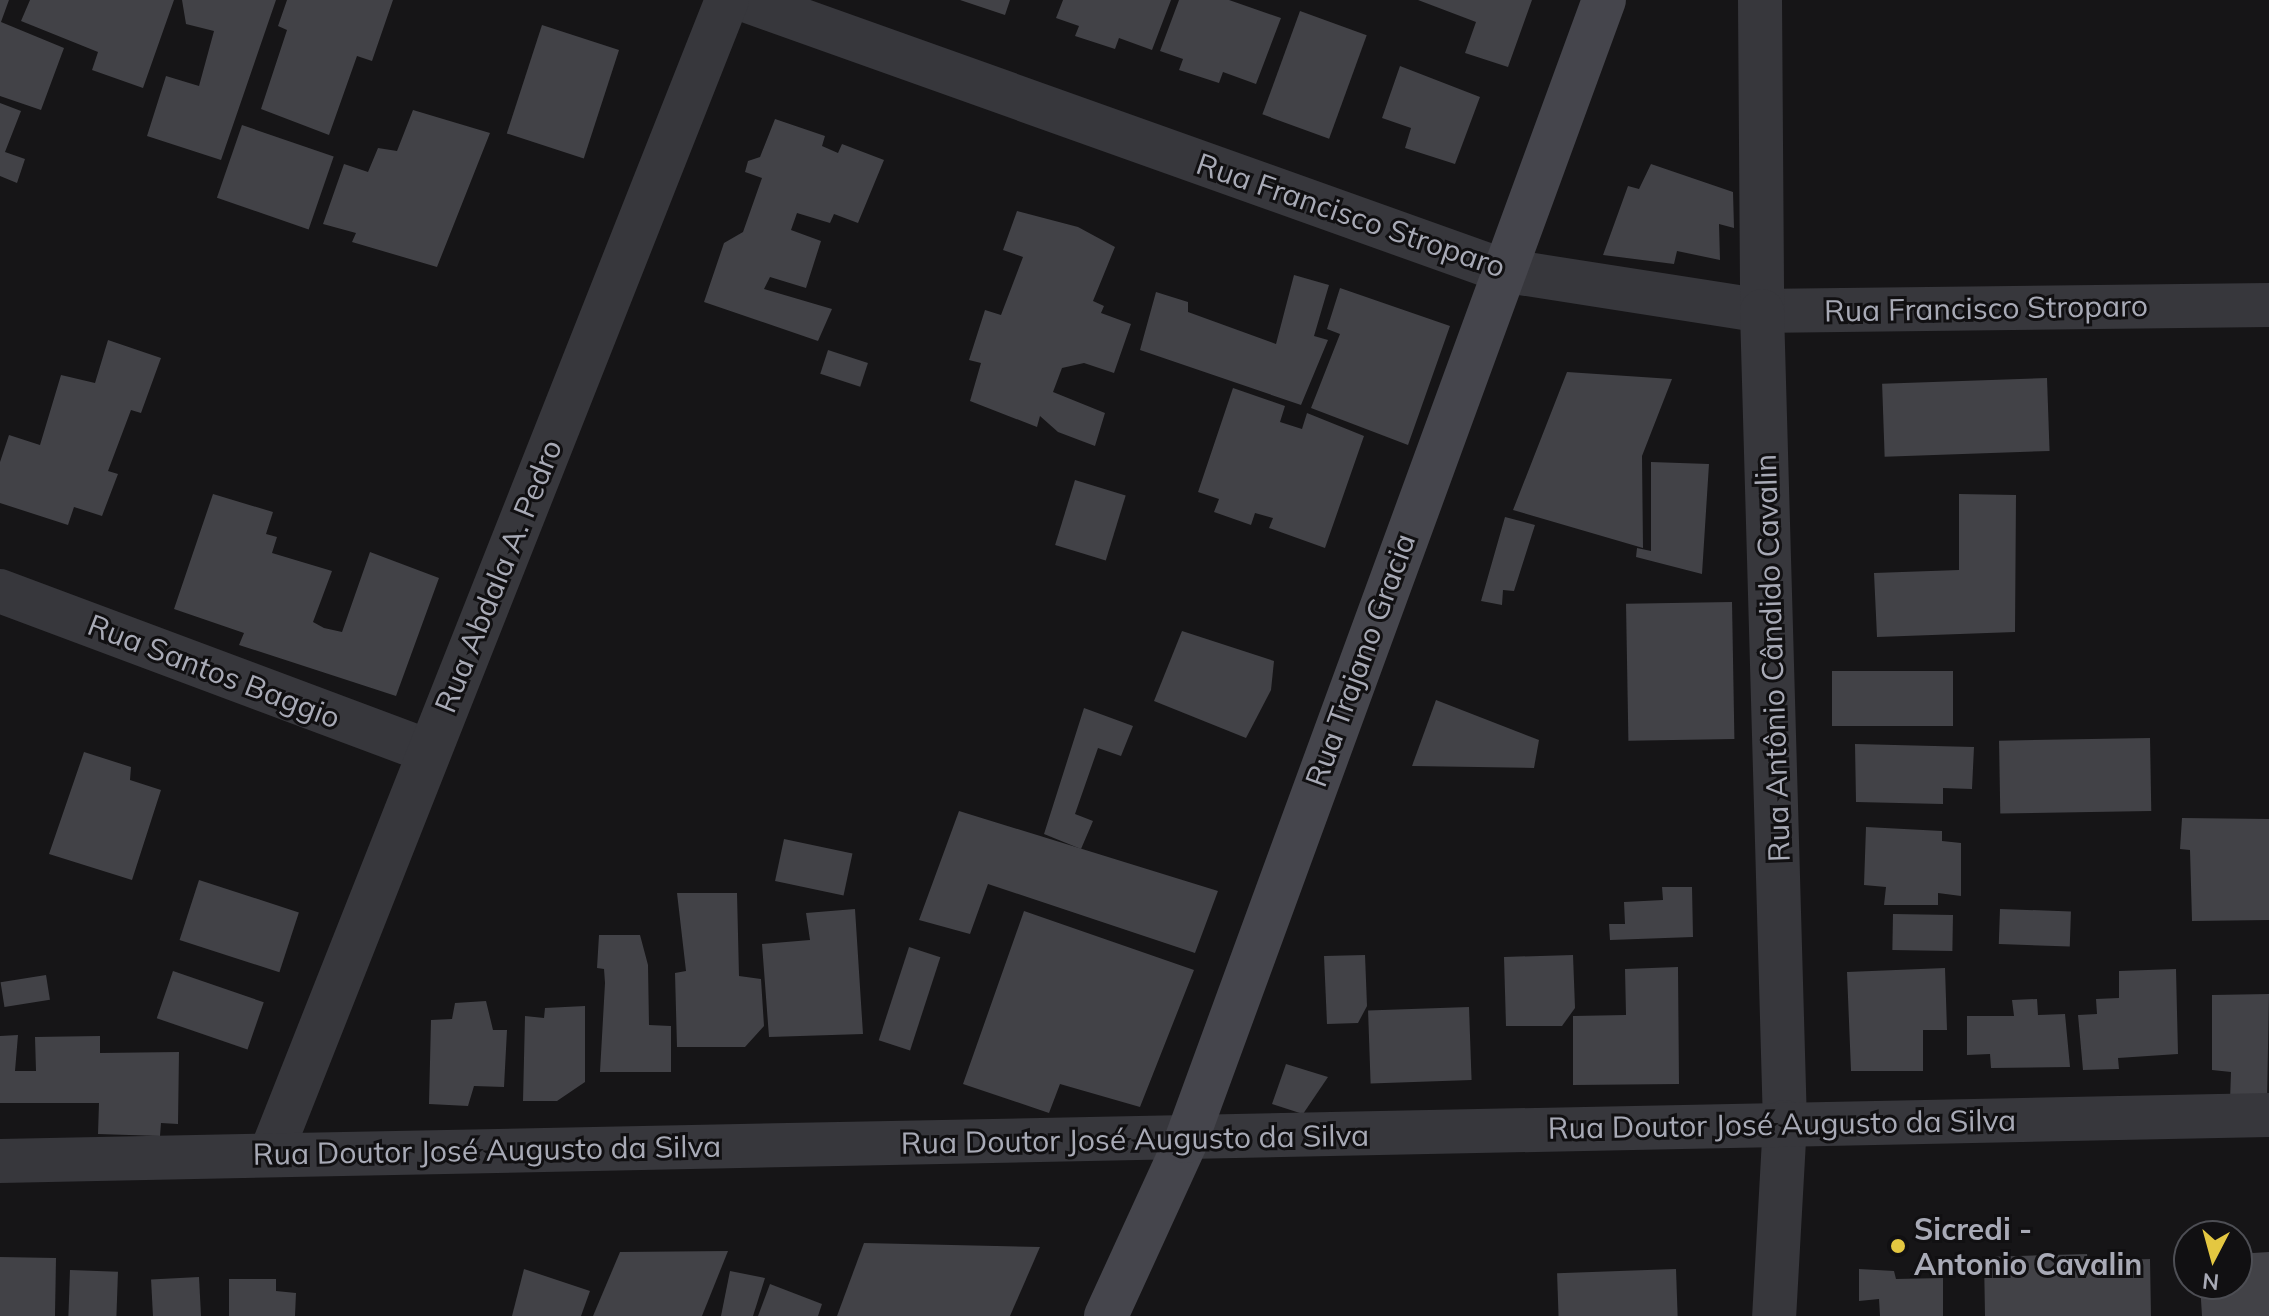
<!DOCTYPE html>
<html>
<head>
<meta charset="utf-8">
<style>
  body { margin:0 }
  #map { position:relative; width:2269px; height:1316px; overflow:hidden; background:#161517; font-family:Mulish,sans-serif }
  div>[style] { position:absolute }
  .building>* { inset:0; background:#424247; transform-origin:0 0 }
  .minor>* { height:44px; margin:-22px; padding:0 22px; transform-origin:22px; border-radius:22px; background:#37373c }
  .secondary>* { height:44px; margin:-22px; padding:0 22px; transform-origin:22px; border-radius:22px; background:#45454c }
  .dots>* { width:22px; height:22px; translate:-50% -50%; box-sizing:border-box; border:4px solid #111012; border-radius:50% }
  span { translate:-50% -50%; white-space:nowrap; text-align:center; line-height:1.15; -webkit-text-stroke:6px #111012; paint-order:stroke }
  .street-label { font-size:30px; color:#a8aab6 }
  .poi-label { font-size:30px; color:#a8aab6; font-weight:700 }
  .left { translate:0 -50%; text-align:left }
  .north { position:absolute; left:2173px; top:1220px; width:80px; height:80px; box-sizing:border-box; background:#111012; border:2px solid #4d4e54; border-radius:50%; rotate:186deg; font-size:22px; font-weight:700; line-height:32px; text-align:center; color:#a8aab6 }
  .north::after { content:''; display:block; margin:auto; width:28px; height:36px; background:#e4c741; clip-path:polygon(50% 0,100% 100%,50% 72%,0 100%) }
</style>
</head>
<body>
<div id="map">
  <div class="building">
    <i style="clip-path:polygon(0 0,9px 0,1px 22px,64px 48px,41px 110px,0 96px)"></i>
    <i style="clip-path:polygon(30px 0,174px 0,143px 88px,92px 70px,98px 52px,21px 21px)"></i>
    <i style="clip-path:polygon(182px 0,276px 0,221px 160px,147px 136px,166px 76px,199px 86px,214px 31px,186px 24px)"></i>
    <i style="clip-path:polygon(287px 0,393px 0,372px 61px,357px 56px,329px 135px,261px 109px,287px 30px,278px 26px)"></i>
    <i style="clip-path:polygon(960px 0,1010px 0,1005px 15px)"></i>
    <i style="clip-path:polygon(1063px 0,1171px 0,1152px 50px,1119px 38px,1115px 49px,1075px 36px,1079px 26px,1056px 18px)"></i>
    <i style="clip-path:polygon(1179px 0,1229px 0,1281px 18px,1256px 84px,1223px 72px,1219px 83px,1179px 70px,1183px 59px,1160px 51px)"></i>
    <i style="clip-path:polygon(1418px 0,1532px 0,1508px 67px,1465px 53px,1476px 22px)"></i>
    <i style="left:1300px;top:11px;width:71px;height:110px;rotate:20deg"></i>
    <i style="left:542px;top:25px;width:81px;height:114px;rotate:18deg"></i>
    <i style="clip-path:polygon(1400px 66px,1480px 97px,1455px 164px,1405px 148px,1411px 128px,1382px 118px)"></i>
    <i style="clip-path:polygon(0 103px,21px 111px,5px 152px,25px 159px,17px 183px,0 176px)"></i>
    <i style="clip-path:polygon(413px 110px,490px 133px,437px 267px,352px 242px,356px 233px,323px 224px,344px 164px,368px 172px,378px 148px,397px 151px)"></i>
    <i style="clip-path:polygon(775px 119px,825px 136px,822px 146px,838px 153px,842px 144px,884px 160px,858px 223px,834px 214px,830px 223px,797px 213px,791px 230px,821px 241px,806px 288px,770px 277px,764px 289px,832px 309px,818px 341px,704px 302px,724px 243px,743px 232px,762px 178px,745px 172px,748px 161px,760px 157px)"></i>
    <i style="left:242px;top:125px;width:97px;height:77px;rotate:19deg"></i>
    <i style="clip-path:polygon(1651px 164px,1733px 192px,1734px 228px,1719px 224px,1720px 260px,1677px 251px,1674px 264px,1603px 255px,1628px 186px,1639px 189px)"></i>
    <i style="clip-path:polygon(1017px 211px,1078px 227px,1115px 247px,1093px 301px,1104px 306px,1101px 313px,1131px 324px,1114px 373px,1084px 363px,1062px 368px,1053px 392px,1105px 413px,1095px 446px,1058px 432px,1040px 416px,1037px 427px,970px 401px,981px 363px,969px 360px,985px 310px,1001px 315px,1023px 257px,1003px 250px)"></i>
    <i style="clip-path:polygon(1294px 275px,1329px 285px,1314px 336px,1328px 340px,1301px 405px,1140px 350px,1156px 292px,1188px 302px,1188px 312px,1276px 344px)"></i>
    <i style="clip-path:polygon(1340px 288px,1450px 326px,1408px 445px,1311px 408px,1340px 334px,1327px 329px)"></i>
    <i style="clip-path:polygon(108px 340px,161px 358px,141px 413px,131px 410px,108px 471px,118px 474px,102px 516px,74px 507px,68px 525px,0 503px,0 462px,9px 435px,40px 445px,61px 375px,95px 383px)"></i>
    <i style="left:828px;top:350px;width:42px;height:25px;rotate:18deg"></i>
    <i style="clip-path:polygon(1567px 372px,1672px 379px,1642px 456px,1643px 548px,1513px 510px)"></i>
    <i style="left:2047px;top:378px;width:73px;height:165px;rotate:88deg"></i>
    <i style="clip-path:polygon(1233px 388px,1285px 406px,1280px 422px,1302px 429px,1307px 413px,1364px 436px,1325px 548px,1269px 528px,1273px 518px,1255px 513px,1251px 525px,1214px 512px,1219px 499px,1198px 492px)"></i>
    <i style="clip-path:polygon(1651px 462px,1709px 464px,1702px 574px,1636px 557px,1637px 548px,1651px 551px)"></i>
    <i style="left:1075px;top:480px;width:53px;height:68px;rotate:17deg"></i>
    <i style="clip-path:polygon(213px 494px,273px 512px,266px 534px,277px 537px,272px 553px,332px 571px,313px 622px,324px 628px,342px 632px,370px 552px,439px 578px,396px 696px,239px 645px,244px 633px,174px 609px)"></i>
    <i style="clip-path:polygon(1959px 494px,2016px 495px,2015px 632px,1877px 637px,1874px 573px,1959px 570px)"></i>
    <i style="clip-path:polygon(1505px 517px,1535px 525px,1514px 591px,1503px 590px,1502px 605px,1481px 601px)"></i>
    <i style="left:1732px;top:602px;width:137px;height:106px;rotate:89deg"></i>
    <i style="clip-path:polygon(1182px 631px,1274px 661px,1271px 690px,1246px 738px,1154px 701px)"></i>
    <i style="left:1953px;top:671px;width:55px;height:121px;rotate:90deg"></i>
    <i style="clip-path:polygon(1436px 700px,1539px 740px,1534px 768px,1412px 766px)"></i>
    <i style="clip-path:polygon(1084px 708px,1133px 726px,1121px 756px,1098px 748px,1075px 814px,1093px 821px,1081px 849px,1044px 834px)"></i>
    <i style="left:2150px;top:738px;width:73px;height:151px;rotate:89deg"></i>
    <i style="clip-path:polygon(1855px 744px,1974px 747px,1972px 789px,1943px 788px,1943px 804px,1856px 802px)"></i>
    <i style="clip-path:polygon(84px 752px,131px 767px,130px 780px,161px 790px,132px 880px,49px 854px)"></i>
    <i style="clip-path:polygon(959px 811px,1218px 891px,1195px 953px,988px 884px,970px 934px,919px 920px)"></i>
    <i style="clip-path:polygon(2182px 818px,2269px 819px,2269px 920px,2192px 921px,2190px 850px,2180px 849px)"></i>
    <i style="clip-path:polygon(1866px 827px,1942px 831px,1942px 841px,1961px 843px,1961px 896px,1938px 893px,1938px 905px,1884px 905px,1886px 887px,1864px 885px)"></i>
    <i style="left:784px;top:839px;width:70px;height:43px;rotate:12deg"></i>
    <i style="left:199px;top:880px;width:105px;height:63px;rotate:18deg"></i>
    <i style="clip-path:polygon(1662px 887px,1692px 887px,1693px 937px,1610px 940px,1609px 924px,1625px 924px,1624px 902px,1663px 900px)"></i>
    <i style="clip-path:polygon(677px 893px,737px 893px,739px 976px,761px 979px,764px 1026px,745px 1047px,677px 1047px,675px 973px,686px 971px)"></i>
    <i style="clip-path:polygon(855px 909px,863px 1034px,769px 1037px,762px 944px,810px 940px,806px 913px)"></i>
    <i style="left:2000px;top:909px;width:71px;height:35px;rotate:2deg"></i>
    <i style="clip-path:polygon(1024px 911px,1194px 970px,1140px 1107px,1060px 1084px,1049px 1113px,963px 1084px)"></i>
    <i style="left:1893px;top:914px;width:60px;height:36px;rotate:1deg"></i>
    <i style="clip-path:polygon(599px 935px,640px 935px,648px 965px,649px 1025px,671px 1026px,671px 1072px,600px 1072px,605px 983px,604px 969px,597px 968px)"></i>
    <i style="left:909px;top:947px;width:33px;height:98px;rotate:18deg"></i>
    <i style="clip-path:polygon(1365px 955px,1367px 1006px,1358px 1023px,1327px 1024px,1324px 956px)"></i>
    <i style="clip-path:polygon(1573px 955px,1575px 1008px,1562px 1026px,1506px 1026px,1504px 957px)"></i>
    <i style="clip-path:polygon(1678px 967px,1679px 1084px,1573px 1085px,1573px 1016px,1626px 1015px,1625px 969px)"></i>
    <i style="clip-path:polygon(1945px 968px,1947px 1030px,1923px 1030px,1923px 1071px,1851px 1071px,1847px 972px)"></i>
    <i style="clip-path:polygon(2176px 969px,2178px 1054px,2118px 1058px,2119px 1069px,2083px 1070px,2078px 1015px,2097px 1014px,2096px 999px,2119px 998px,2119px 971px)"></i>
    <i style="left:173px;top:971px;width:96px;height:50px;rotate:19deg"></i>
    <i style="left:46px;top:975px;width:25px;height:46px;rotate:81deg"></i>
    <i style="clip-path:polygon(2269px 994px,2267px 1102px,2230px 1101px,2231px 1072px,2212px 1070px,2212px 995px)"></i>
    <i style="clip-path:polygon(2037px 999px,2038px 1015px,2065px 1014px,2070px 1067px,1991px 1068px,1990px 1054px,1967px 1055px,1967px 1016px,2014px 1016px,2012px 1000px)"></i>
    <i style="clip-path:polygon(486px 1001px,493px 1030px,507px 1030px,504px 1087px,474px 1086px,468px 1106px,429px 1104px,431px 1020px,452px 1019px,455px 1003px)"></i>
    <i style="clip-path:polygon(585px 1006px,585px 1082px,557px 1101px,523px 1101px,525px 1016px,544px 1018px,545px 1008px)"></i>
    <i style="left:1469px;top:1007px;width:73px;height:101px;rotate:88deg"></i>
    <i style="clip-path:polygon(18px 1035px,15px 1071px,36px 1071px,35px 1037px,100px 1036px,100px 1053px,179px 1052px,178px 1124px,161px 1123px,160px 1136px,98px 1134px,99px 1103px,0 1103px,0 1036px)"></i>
    <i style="clip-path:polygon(1286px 1064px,1328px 1077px,1303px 1114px,1272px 1104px)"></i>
    <i style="clip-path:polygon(864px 1243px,1040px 1247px,1010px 1316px,837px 1316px)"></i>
    <i style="clip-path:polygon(728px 1251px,702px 1316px,593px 1316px,620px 1252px)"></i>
    <i style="clip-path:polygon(2269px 1252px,2269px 1316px,2202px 1316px,2200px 1284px,2237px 1284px,2237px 1254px)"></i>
    <i style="clip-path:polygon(2087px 1254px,2088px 1261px,2150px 1259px,2151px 1316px,1985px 1316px,1984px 1257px)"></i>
    <i style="left:0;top:1257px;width:56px;height:59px;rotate:1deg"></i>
    <i style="clip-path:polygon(524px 1269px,590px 1291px,581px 1316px,512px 1316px)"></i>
    <i style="left:1676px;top:1269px;width:47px;height:119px;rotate:88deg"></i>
    <i style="clip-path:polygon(1859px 1269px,1894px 1271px,1896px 1279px,1943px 1278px,1943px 1316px,1880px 1316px,1879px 1299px,1859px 1301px)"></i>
    <i style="left:70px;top:1270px;width:48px;height:46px;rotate:2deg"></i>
    <i style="clip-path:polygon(730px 1271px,765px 1278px,753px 1316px,721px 1316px)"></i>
    <i style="left:199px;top:1277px;width:39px;height:48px;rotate:87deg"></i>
    <i style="clip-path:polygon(229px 1279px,276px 1279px,276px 1291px,296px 1293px,295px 1316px,229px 1316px)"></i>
    <i style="clip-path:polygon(770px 1284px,822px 1304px,818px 1316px,758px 1316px)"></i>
  </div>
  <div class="minor">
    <i style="left:745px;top:0;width:803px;rotate:19.65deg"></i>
    <i style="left:1501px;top:270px;width:264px;rotate:8.9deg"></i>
    <i style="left:1762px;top:311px;width:507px;rotate:-0.68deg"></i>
    <i style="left:1760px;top:0;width:311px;rotate:89.6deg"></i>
    <i style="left:1762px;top:311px;width:811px;rotate:88.38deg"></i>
    <i style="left:1785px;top:1122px;width:194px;rotate:93.2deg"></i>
    <i style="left:0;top:591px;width:457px;rotate:20.5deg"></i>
    <i style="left:271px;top:1153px;width:1240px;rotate:-68.42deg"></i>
    <i style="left:0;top:1161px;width:2269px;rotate:-1.16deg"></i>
  </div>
  <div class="secondary">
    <i style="left:1106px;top:1316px;width:192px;rotate:-65.4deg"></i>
    <i style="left:1186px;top:1141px;width:1215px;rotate:-69.88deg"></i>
  </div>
  <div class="dots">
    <i style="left:1898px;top:1246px;background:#e4c741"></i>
  </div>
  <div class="street-label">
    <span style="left:1351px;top:215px;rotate:19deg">Rua Francisco Stroparo</span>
    <span style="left:1986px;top:308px;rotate:-1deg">Rua Francisco Stroparo</span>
    <span style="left:498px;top:576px;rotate:-68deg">Rua Abdala A. Pedro</span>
    <span style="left:1772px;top:658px;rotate:-92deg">Rua Antônio Cândido Cavalin</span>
    <span style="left:1360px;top:660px;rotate:-70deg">Rua Trajano Gracia</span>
    <span style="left:214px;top:671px;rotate:21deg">Rua Santos Baggio</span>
    <span style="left:1782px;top:1124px;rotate:-1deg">Rua Doutor José Augusto da Silva</span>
    <span style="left:1135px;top:1139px;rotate:-1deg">Rua Doutor José Augusto da Silva</span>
    <span style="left:487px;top:1150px;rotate:-1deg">Rua Doutor José Augusto da Silva</span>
  </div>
  <div class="poi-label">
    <span class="left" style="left:1914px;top:1246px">Sicredi -<br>Antonio Cavalin</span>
  </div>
  <div class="north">N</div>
</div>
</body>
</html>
